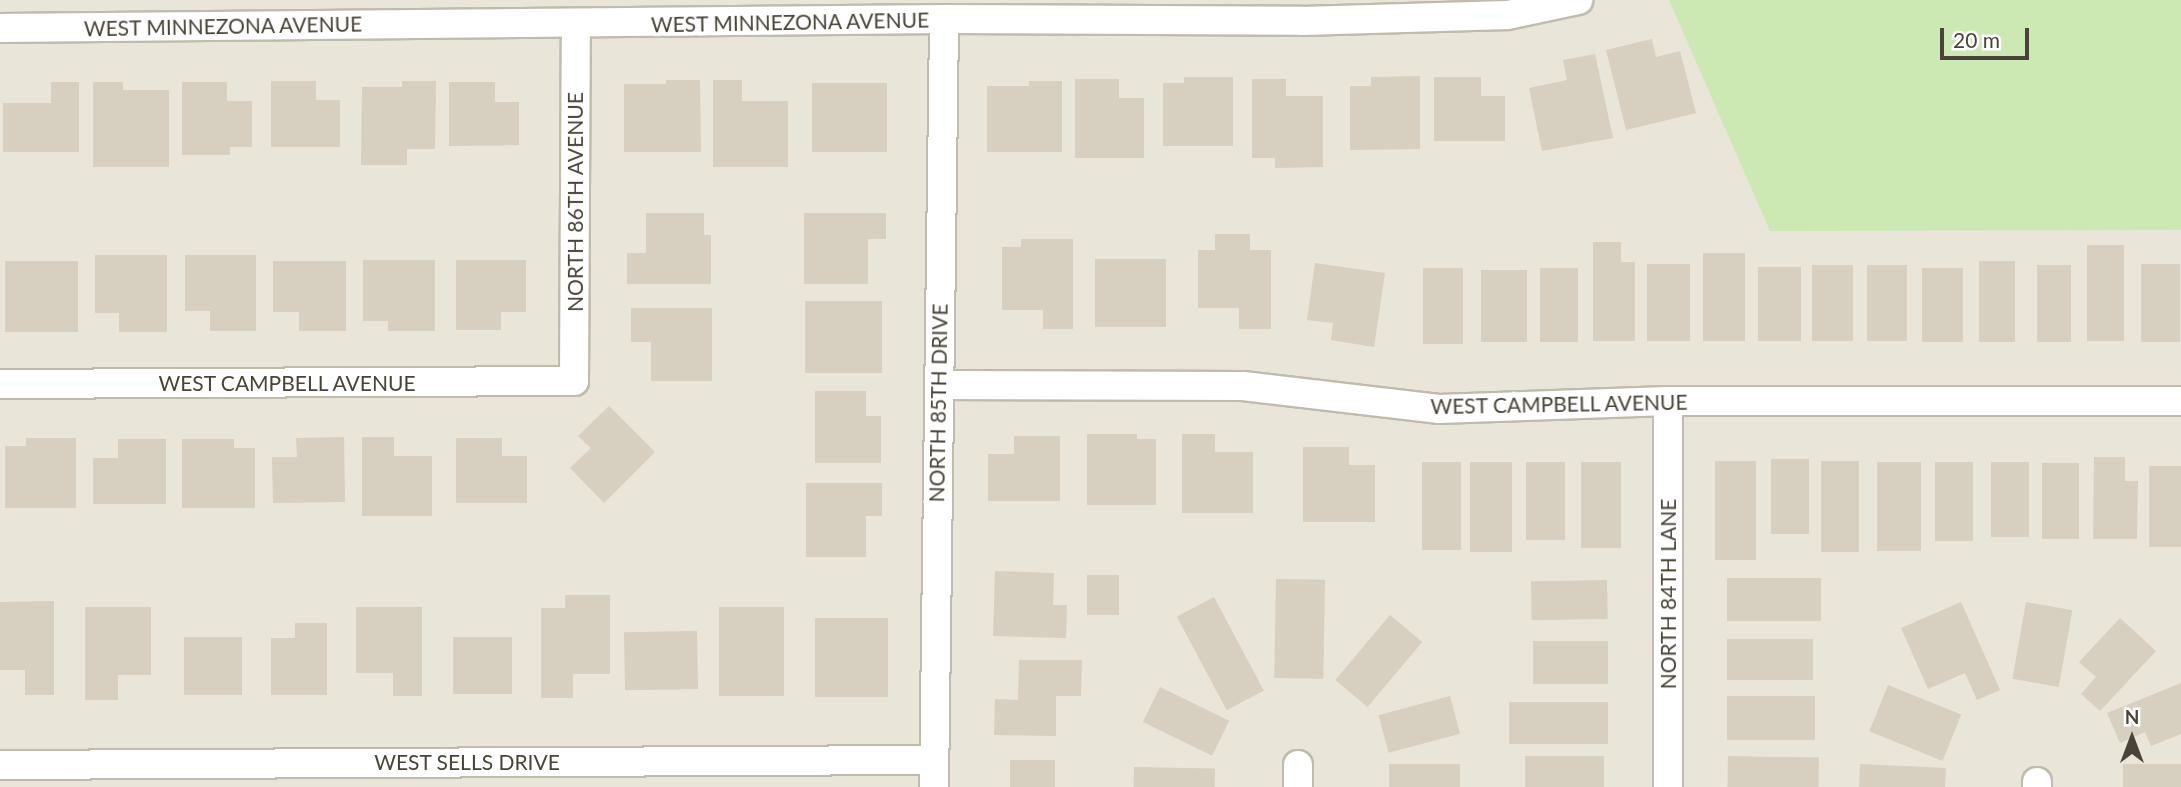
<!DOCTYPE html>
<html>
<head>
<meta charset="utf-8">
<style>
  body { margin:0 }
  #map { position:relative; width:2181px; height:787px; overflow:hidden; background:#f5f3ea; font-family:Lato,sans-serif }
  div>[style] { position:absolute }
  .residential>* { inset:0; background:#e9e5d8; transform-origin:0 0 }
  .green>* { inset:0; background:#cce9b3 }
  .building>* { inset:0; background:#d7cfbf; transform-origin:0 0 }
  .roads { filter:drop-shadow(2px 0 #c1bbac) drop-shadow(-2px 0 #c1bbac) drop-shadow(0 2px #c1bbac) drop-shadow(0 -2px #c1bbac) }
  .minor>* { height:28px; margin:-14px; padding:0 14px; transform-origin:14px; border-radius:14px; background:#fff }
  span { translate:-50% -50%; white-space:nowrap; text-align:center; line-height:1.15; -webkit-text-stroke:7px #fff; paint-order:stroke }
  .street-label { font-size:21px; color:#494438 }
  .north { position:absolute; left:2097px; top:703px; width:70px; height:70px; -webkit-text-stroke:5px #fff; paint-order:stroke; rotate:0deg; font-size:19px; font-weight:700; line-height:28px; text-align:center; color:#494438 }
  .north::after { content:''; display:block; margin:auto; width:24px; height:32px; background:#494438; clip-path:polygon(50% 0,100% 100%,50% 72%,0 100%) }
  .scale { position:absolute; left:1940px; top:28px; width:89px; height:32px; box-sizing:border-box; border:4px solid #494438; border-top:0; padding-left:9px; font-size:21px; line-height:24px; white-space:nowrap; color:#494438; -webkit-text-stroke:5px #fff; paint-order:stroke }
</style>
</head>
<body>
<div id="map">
  <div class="residential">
    <i style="left:0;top:0;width:2181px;height:787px"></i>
  </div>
  <div class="green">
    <i style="clip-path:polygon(1669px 0,2181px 0,2181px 230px,1770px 231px)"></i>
  </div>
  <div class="building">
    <i style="clip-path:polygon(1652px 39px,1656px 57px,1680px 51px,1696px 113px,1626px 130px,1606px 50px)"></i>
    <i style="clip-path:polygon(1595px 54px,1613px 138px,1542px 151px,1529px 88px,1567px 80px,1563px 60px)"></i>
    <i style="clip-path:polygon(1420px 76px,1420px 149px,1350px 150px,1350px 86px,1371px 86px,1371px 77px)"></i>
    <i style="clip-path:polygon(1184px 77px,1233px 77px,1233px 146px,1163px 146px,1163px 83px,1184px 83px)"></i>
    <i style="clip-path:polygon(1434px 77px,1481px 77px,1481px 96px,1505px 96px,1505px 141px,1434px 141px)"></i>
    <i style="clip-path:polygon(1075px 79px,1119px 79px,1119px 98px,1144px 98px,1144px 158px,1075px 158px)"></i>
    <i style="clip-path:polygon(1252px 79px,1286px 79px,1286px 96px,1323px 96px,1323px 167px,1275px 168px,1275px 158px,1252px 158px)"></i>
    <i style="clip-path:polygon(666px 80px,700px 80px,701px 152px,624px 152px,624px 84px,666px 84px)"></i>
    <i style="clip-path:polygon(713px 80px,742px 80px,742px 101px,788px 101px,788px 167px,713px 167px)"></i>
    <i style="clip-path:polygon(271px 81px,316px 81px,316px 100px,340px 100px,340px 147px,271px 147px)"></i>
    <i style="clip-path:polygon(402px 81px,436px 81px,435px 149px,407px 149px,407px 165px,361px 165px,362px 87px,402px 87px)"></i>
    <i style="clip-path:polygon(1029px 81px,1062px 81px,1062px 152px,987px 152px,987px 86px,1029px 86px)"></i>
    <i style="clip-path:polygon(51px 82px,79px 82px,79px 152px,3px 152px,3px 103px,51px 103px)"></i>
    <i style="clip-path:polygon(93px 82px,123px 82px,123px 90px,169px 90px,169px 167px,93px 167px)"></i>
    <i style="clip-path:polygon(182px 82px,227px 82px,227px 101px,252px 101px,252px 147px,230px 147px,230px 155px,182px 155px)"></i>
    <i style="clip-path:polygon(449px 82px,495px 82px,495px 102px,519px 102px,519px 145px,449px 146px)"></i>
    <i style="left:812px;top:83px;width:75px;height:69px"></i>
    <i style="clip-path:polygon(646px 213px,704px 213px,704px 235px,711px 235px,711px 284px,627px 284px,627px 253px,646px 253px)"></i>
    <i style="clip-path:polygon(804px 213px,886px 213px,886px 239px,868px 239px,868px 284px,804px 284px)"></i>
    <i style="clip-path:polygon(1215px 234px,1250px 234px,1250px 250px,1271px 250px,1271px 329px,1239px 329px,1239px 308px,1198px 308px,1198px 250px,1215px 250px)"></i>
    <i style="clip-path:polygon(1021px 239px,1073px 239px,1073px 329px,1043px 329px,1043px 310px,1002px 310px,1002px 247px,1021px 247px)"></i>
    <i style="clip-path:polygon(1593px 242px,1621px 242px,1621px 262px,1635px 262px,1635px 341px,1593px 341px)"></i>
    <i style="left:2087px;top:245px;width:37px;height:96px"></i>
    <i style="left:1703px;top:253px;width:42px;height:88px"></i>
    <i style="clip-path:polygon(95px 255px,167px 255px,167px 332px,119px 332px,119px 313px,95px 313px)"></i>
    <i style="clip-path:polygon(185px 255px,256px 255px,256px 331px,210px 331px,210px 311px,185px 311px)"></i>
    <i style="left:1095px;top:259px;width:71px;height:68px"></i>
    <i style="clip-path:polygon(363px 260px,435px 260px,435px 331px,388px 331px,388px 321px,363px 321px)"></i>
    <i style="clip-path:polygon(456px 260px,526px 260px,526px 312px,501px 312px,501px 330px,456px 330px)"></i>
    <i style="left:5px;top:261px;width:73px;height:71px"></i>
    <i style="clip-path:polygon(273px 261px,346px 261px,346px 331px,299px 331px,299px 312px,273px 312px)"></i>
    <i style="left:1979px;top:261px;width:36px;height:81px"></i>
    <i style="clip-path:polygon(1315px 263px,1385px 273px,1374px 347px,1331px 340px,1333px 323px,1307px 320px)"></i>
    <i style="left:1647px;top:264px;width:43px;height:77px"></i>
    <i style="left:2141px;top:264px;width:39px;height:78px"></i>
    <i style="left:1812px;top:265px;width:41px;height:76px"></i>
    <i style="left:1867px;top:265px;width:40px;height:76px"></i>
    <i style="left:2037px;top:265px;width:34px;height:77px"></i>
    <i style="left:1758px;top:267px;width:43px;height:74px"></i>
    <i style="left:1423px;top:268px;width:40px;height:76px"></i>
    <i style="left:1540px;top:268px;width:38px;height:74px"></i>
    <i style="left:1922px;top:268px;width:41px;height:74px"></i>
    <i style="left:1481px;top:270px;width:46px;height:72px"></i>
    <i style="left:805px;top:301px;width:77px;height:72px"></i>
    <i style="clip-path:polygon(631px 308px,712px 308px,712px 381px,651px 381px,651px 342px,631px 342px)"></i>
    <i style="clip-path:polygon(815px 391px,866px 391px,866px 416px,881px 416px,881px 463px,815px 463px)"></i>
    <i style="clip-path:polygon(609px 406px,655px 452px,604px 503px,570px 468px,591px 448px,578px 436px)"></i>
    <i style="clip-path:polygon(1087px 434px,1137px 434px,1137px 439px,1156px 439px,1156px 505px,1087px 505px)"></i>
    <i style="clip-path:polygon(1182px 434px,1215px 434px,1215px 452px,1253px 452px,1253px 513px,1182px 513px)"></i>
    <i style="clip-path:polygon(1014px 436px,1060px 436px,1060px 501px,988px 501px,988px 454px,1014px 454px)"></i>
    <i style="clip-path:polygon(344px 437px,345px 502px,273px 503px,272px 457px,297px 457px,296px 438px)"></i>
    <i style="clip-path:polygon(362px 437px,394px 437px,394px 456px,432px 456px,432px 516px,362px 516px)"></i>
    <i style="clip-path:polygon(26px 438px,76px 438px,76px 508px,5px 508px,5px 446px,26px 446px)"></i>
    <i style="clip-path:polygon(456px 438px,502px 438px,502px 456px,527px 456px,527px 503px,456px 503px)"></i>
    <i style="clip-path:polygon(118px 439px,166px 439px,166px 504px,93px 504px,93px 458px,118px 458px)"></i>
    <i style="clip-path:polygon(182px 439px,234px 439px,234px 448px,255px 448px,255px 508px,182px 508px)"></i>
    <i style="clip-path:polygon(1303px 447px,1349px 447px,1349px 465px,1375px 465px,1375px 522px,1303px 522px)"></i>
    <i style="clip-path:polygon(2094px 457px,2125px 457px,2125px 481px,2138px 481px,2137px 539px,2093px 539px)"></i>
    <i style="left:1771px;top:459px;width:38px;height:75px"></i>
    <i style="left:1715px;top:461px;width:41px;height:99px"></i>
    <i style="left:1821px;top:461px;width:38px;height:91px"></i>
    <i style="left:1422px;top:462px;width:39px;height:88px"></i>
    <i style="left:1470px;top:462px;width:42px;height:90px"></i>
    <i style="left:1526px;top:462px;width:39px;height:78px"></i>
    <i style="left:1581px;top:462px;width:40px;height:86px"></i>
    <i style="left:1877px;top:462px;width:44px;height:89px"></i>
    <i style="left:1935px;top:462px;width:38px;height:79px"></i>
    <i style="left:1991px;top:462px;width:38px;height:75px"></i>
    <i style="left:2042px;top:463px;width:37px;height:76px"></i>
    <i style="left:2149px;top:466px;width:32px;height:81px"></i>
    <i style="clip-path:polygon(806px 483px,882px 483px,882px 516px,866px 516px,866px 557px,806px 557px)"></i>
    <i style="clip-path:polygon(995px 571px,1054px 573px,1053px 605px,1067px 605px,1066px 638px,993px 636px)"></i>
    <i style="left:1087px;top:575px;width:32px;height:40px"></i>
    <i style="left:1727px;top:578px;width:94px;height:43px"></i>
    <i style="left:1276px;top:579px;width:49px;height:99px;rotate:1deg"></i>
    <i style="left:1607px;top:580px;width:39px;height:76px;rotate:89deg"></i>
    <i style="clip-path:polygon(565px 595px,610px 595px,610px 674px,573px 674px,573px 698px,541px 698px,541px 608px,565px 608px)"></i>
    <i style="left:1214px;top:597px;width:106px;height:42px;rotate:62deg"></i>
    <i style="clip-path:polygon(54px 601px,54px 695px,25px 695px,25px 670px,0 670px,0 602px)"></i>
    <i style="clip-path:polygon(1961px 602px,2000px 690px,1977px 700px,1965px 673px,1928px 689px,1901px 628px)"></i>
    <i style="left:2026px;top:602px;width:47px;height:78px;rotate:10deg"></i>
    <i style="clip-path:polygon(85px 607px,151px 607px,151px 675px,118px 675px,118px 700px,85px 700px)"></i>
    <i style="clip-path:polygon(356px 607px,422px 607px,422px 696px,393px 696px,393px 673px,356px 673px)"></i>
    <i style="left:719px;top:607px;width:65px;height:89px"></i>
    <i style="left:1390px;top:615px;width:42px;height:85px;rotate:40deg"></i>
    <i style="left:815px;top:618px;width:73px;height:79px"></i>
    <i style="clip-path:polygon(2120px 618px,2156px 651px,2100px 711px,2081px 694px,2096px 677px,2079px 662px)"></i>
    <i style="clip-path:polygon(295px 623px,327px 623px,327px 695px,271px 695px,271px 638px,295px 638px)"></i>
    <i style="left:697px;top:631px;width:58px;height:73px;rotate:89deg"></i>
    <i style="left:184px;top:637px;width:58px;height:58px"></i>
    <i style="left:453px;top:637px;width:59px;height:57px"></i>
    <i style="left:1727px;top:639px;width:86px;height:41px"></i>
    <i style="left:1533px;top:641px;width:75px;height:43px"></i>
    <i style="clip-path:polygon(1019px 660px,1082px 660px,1081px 696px,1056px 696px,1056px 736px,994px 735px,995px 699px,1018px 700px)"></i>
    <i style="clip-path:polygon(2181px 683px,2181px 734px,2151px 746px,2145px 732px,2120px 743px,2107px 713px)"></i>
    <i style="left:1888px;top:685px;width:79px;height:50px;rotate:22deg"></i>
    <i style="left:1160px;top:687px;width:77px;height:39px;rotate:26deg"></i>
    <i style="left:1450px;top:696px;width:39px;height:74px;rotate:75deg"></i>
    <i style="left:1727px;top:696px;width:88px;height:44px"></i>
    <i style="left:1509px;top:702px;width:99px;height:42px"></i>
    <i style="left:1525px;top:756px;width:79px;height:31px"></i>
    <i style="left:1728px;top:756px;width:91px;height:31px;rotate:1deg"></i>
    <i style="left:1010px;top:760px;width:45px;height:27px"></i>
    <i style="left:1389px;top:764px;width:71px;height:23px"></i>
    <i style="clip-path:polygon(1860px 764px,1946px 768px,1945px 787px,1859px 787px)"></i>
    <i style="left:2123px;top:764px;width:58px;height:23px"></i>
    <i style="left:1134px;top:767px;width:81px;height:20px;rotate:1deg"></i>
  </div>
  <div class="roads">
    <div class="minor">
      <i style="left:0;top:28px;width:944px;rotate:-0.55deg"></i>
      <i style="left:944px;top:19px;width:358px;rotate:0.3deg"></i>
      <i style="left:1302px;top:21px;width:206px;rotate:-1.7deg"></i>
      <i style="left:1508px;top:15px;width:72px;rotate:-12.1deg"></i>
      <i style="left:0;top:384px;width:574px;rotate:-0.3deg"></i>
      <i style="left:574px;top:381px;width:358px;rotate:-89.7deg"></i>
      <i style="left:939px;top:385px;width:304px;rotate:0.2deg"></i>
      <i style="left:1243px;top:386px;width:197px;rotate:6.7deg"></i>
      <i style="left:1439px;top:409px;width:229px;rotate:-2deg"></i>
      <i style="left:1668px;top:401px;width:513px"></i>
      <i style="left:1668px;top:401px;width:386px;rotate:90deg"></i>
      <i style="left:0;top:765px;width:934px;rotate:-0.31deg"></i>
      <i style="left:934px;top:787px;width:768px;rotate:-89.25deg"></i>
      <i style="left:1298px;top:787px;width:22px;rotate:-90deg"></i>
      <i style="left:2037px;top:787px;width:5px;rotate:-90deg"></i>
    </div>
  </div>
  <div class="street-label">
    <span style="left:790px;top:22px;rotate:-1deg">WEST MINNEZONA AVENUE</span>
    <span style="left:223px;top:26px;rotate:-1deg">WEST MINNEZONA AVENUE</span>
    <span style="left:575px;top:202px;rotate:-90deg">NORTH 86TH AVENUE</span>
    <span style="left:287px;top:383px">WEST CAMPBELL AVENUE</span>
    <span style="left:938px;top:403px;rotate:-89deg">NORTH 85TH DRIVE</span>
    <span style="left:1559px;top:404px;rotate:-1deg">WEST CAMPBELL AVENUE</span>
    <span style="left:1668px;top:594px;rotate:-90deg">NORTH 84TH LANE</span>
    <span style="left:467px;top:762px">WEST SELLS DRIVE</span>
  </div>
  <div class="north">N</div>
  <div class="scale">20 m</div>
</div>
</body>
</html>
